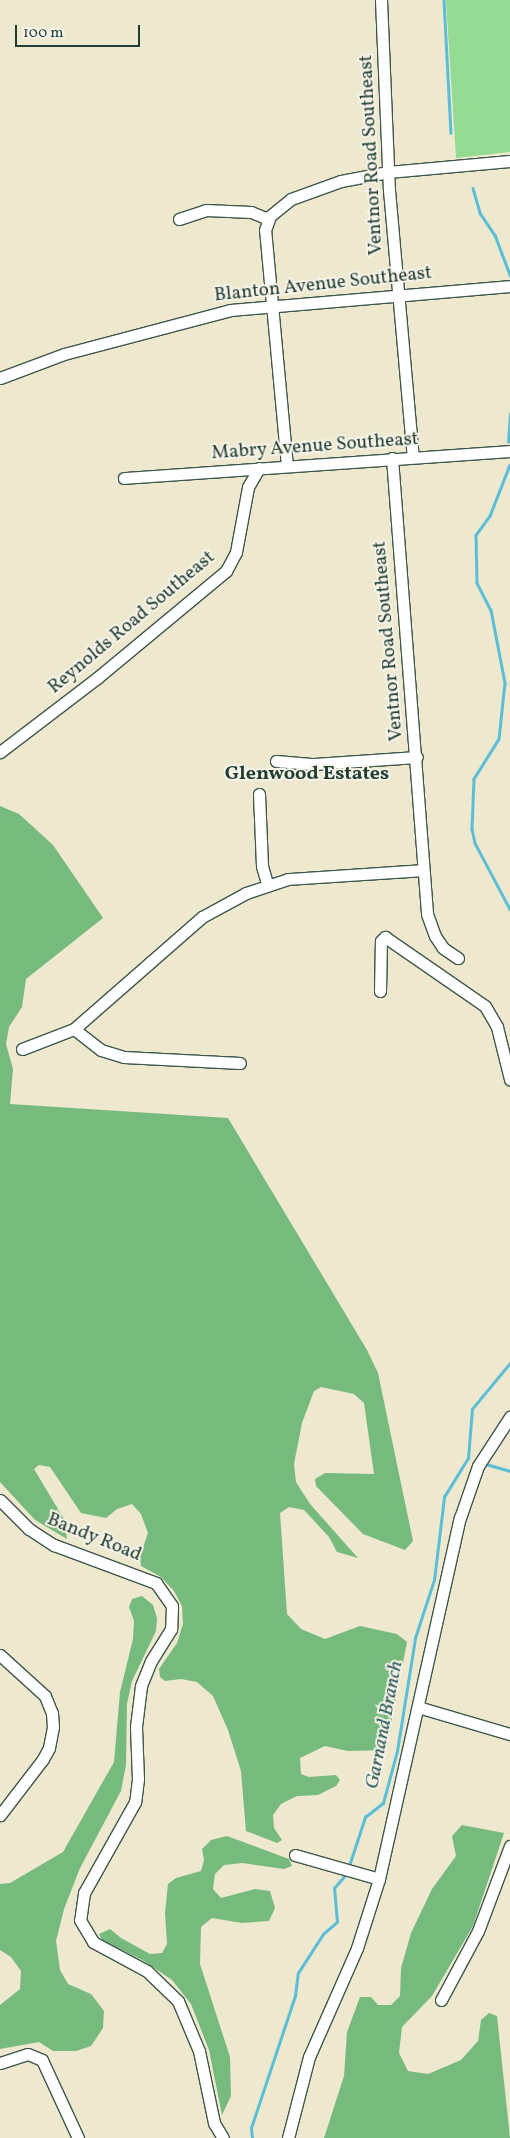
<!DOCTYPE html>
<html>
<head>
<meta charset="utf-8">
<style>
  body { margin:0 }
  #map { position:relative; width:510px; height:2138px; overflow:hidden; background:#ede8ce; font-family:Vollkorn,serif }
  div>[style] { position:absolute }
  .green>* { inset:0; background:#94da93 }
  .forest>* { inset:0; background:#77ba7d }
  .stream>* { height:2.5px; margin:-1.25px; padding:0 1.25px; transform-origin:1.25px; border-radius:1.25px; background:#5abed8 }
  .roads { filter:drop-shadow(1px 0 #3e574b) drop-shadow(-1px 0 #3e574b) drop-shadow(0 1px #3e574b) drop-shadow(0 -1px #3e574b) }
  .minor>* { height:11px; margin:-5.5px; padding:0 5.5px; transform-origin:5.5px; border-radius:5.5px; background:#fff }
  span { translate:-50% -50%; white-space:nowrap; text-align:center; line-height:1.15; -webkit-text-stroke:4px #f7f3e8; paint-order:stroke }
  .street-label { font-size:19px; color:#1f3d34 }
  .neighbourhood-label { font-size:20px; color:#1f3d34; font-weight:700 }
  .water-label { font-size:20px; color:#2e5d5d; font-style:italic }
  .scale { position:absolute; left:15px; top:25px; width:125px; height:22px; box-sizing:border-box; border:2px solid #1f3d34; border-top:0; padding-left:6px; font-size:15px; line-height:18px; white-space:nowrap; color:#1f3d34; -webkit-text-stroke:4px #f7f3e8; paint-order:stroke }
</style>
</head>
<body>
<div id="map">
  <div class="green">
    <i style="clip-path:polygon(446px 0,510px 0,510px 152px,456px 158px)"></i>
  </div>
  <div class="forest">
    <i style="clip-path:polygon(0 806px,19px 814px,53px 845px,103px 918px,26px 979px,22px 1007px,9px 1027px,6px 1044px,13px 1069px,10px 1104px,228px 1118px,367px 1350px,378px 1373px,413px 1541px,405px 1550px,363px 1534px,316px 1486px,315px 1479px,325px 1473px,374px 1474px,364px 1403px,354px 1394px,321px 1387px,314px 1391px,302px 1423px,294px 1464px,296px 1482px,310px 1504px,358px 1558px,337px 1552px,329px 1537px,304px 1510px,289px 1507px,280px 1513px,287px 1614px,301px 1629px,325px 1639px,360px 1626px,397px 1634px,407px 1642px,386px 1750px,348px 1751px,325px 1746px,300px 1758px,301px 1774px,309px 1777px,336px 1775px,340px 1780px,336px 1786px,318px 1795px,297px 1796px,281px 1804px,273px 1815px,274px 1828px,282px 1840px,277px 1843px,246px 1831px,241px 1771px,228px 1730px,213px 1696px,197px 1682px,181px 1679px,165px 1681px,160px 1677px,159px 1669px,177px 1643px,183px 1624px,182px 1606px,174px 1591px,161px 1577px,141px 1566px,140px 1556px,148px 1533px,141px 1514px,132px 1504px,117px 1509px,106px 1518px,81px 1513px,50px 1467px,39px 1465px,34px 1469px,64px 1519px,67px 1539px,35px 1520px,0 1482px)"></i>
    <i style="clip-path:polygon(142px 1596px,153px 1605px,157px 1618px,156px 1631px,132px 1681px,127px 1704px,126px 1765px,121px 1791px,80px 1868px,64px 1909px,56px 1941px,60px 1970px,68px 1984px,91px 1994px,104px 2011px,103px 2028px,91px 2046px,76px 2051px,53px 2051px,39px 2042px,0 2049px,0 2005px,20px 1989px,21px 1971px,11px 1957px,0 1950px,0 1884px,10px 1883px,63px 1852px,114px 1762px,120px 1692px,133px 1639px,134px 1621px,129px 1607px,132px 1599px)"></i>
    <i style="clip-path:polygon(462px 1825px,504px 1833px,473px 1926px,432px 1996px,402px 2027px,399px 2053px,408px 2071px,428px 2074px,461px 2060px,478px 2041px,481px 2020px,489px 2013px,497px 2016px,510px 2138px,324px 2138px,344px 2076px,347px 2032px,360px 1997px,371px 1997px,378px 2005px,391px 2005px,400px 1996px,401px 1968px,411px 1933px,432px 1889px,456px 1856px,452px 1836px)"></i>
    <i style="clip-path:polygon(227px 1836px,289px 1859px,292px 1866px,284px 1869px,242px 1863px,224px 1865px,215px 1874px,213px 1889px,221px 1898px,255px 1889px,270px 1891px,275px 1908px,269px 1921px,242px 1923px,212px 1918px,201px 1927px,200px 1964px,230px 2057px,231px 2096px,222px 2115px,209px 2050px,191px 2004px,172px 1980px,144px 1961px,102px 1940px,99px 1934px,110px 1929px,121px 1938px,150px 1954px,162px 1953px,167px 1944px,165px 1913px,168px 1884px,176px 1878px,201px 1871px,204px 1860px,202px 1849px,211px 1840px)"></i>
  </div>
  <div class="stream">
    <i style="left:444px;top:0;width:133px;rotate:87deg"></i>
    <i style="left:473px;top:188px;width:26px;rotate:74deg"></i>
    <i style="left:480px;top:213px;width:27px;rotate:56deg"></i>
    <i style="left:495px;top:235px;width:43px;rotate:69.4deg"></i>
    <i style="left:508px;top:442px;width:28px;rotate:-86deg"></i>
    <i style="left:510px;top:465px;width:55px;rotate:111.4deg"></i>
    <i style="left:490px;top:516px;width:24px;rotate:126deg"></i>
    <i style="left:476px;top:535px;width:48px;rotate:88.8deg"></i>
    <i style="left:477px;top:583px;width:30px;rotate:63deg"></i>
    <i style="left:491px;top:610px;width:74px;rotate:79.1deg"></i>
    <i style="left:505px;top:683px;width:56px;rotate:96.1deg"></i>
    <i style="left:499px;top:739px;width:47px;rotate:122deg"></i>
    <i style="left:474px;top:779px;width:50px;rotate:92.3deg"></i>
    <i style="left:472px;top:829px;width:14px;rotate:78deg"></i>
    <i style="left:475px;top:843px;width:75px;rotate:62.1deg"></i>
    <i style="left:486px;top:1464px;width:25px;rotate:16deg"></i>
    <i style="left:349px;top:1866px;width:52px;rotate:-71.9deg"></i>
    <i style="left:365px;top:1817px;width:23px;rotate:-38deg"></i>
    <i style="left:383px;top:1803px;width:54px;rotate:-74.9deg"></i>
    <i style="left:397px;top:1751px;width:114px;rotate:-80.9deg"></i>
    <i style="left:415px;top:1638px;width:61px;rotate:-71.9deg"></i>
    <i style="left:434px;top:1580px;width:84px;rotate:-83.1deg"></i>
    <i style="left:444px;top:1497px;width:46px;rotate:-58.4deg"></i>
    <i style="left:468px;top:1458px;width:49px;rotate:-85.3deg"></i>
    <i style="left:472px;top:1409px;width:60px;rotate:-50.4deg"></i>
    <i style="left:252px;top:2138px;width:10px;rotate:-96deg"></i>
    <i style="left:251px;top:2128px;width:139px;rotate:-71.6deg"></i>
    <i style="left:295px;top:1996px;width:23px;rotate:-83deg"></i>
    <i style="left:298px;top:1973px;width:46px;rotate:-57.3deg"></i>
    <i style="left:323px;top:1934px;width:18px;rotate:-41deg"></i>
    <i style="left:337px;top:1922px;width:34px;rotate:-95deg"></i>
    <i style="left:334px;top:1888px;width:20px;rotate:-49deg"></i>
  </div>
  <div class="roads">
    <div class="minor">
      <i style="left:381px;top:0;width:190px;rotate:87.6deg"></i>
      <i style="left:389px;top:190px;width:268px;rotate:84.9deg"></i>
      <i style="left:179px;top:219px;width:28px;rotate:-18deg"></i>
      <i style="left:206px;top:210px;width:45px;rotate:2.5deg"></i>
      <i style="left:251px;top:212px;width:18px;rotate:22deg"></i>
      <i style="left:0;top:378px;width:68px;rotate:-20.6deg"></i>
      <i style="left:64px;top:354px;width:172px;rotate:-14.8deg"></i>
      <i style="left:230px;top:310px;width:280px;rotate:-4.9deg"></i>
      <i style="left:392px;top:458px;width:457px;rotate:85.6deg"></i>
      <i style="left:427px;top:914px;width:23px;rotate:70deg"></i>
      <i style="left:435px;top:936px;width:14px;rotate:56deg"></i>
      <i style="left:443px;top:948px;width:18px;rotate:34deg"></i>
      <i style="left:287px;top:466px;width:237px;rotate:-95.3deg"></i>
      <i style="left:265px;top:230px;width:15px;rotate:-70deg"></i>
      <i style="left:270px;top:216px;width:27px;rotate:-39deg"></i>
      <i style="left:291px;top:199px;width:53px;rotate:-19.8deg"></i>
      <i style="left:341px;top:181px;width:48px;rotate:-10.8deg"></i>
      <i style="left:388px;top:172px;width:122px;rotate:-5.2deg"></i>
      <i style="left:124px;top:478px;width:387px;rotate:-4deg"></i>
      <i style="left:0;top:752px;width:122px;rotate:-37.3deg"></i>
      <i style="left:97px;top:678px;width:168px;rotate:-39.7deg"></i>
      <i style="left:226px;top:571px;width:21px;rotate:-62deg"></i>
      <i style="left:236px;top:552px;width:66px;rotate:-79.5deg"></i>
      <i style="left:248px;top:487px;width:22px;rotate:-60deg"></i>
      <i style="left:276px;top:761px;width:38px;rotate:5deg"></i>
      <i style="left:314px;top:764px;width:103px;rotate:-3.9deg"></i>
      <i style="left:259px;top:794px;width:72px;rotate:87.6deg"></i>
      <i style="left:262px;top:866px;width:19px;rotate:74deg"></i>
      <i style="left:380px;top:991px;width:50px;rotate:-88.9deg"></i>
      <i style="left:381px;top:941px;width:6px;rotate:-45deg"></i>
      <i style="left:385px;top:937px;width:121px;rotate:34.6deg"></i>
      <i style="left:485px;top:1006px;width:24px;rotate:60deg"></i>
      <i style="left:497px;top:1027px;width:54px;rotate:76deg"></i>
      <i style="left:74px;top:1029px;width:34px;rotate:38deg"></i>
      <i style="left:101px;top:1050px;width:24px;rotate:17deg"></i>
      <i style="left:124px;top:1057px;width:116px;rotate:3deg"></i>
      <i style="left:22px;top:1049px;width:56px;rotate:-21deg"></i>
      <i style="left:74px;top:1029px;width:170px;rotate:-41.2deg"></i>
      <i style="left:202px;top:917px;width:50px;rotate:-28.6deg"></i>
      <i style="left:246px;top:893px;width:44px;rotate:-18.4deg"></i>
      <i style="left:288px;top:879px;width:135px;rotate:-3.8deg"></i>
      <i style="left:0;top:1500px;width:41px;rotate:45deg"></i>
      <i style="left:29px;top:1529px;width:30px;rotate:33deg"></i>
      <i style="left:54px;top:1545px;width:109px;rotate:20.4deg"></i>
      <i style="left:156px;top:1583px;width:28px;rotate:55deg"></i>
      <i style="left:172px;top:1606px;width:23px;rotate:92deg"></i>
      <i style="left:171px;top:1629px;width:38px;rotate:122deg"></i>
      <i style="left:151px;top:1661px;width:27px;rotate:112deg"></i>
      <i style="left:141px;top:1686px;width:41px;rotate:97deg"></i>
      <i style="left:136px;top:1727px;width:52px;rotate:87.8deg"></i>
      <i style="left:138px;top:1779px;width:23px;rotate:97deg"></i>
      <i style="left:135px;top:1802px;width:104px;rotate:119.3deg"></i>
      <i style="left:84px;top:1893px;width:27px;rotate:98deg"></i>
      <i style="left:80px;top:1920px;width:26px;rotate:59deg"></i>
      <i style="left:93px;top:1942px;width:61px;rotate:28.2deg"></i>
      <i style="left:147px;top:1971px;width:43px;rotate:44.1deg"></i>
      <i style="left:178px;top:2001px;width:54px;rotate:67.2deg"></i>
      <i style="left:199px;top:2051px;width:74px;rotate:78.2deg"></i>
      <i style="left:214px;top:2123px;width:17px;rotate:59deg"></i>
      <i style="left:0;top:1655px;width:61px;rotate:42.3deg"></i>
      <i style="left:45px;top:1696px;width:18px;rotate:68deg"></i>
      <i style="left:52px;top:1713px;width:14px;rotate:86deg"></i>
      <i style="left:53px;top:1727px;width:21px;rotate:101deg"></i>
      <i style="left:49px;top:1748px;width:13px;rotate:119deg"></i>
      <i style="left:43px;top:1759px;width:71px;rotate:127.5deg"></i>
      <i style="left:418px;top:1707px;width:96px;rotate:16.4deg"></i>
      <i style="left:295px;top:1855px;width:87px;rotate:15.9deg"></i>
      <i style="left:441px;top:2000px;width:78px;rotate:-61.8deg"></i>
      <i style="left:478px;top:1931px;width:91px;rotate:-69.4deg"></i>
      <i style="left:0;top:2063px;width:29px;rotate:-18deg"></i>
      <i style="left:28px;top:2054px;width:15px;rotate:23deg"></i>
      <i style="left:42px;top:2060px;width:86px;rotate:65.2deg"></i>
      <i style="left:288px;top:2138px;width:84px;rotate:-75.5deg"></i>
      <i style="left:309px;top:2057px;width:119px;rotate:-66.2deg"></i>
      <i style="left:357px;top:1948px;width:72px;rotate:-72.3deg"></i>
      <i style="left:379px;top:1879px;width:370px;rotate:-77.4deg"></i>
      <i style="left:460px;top:1518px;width:55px;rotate:-70.9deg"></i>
      <i style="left:478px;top:1466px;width:59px;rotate:-56.9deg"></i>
    </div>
  </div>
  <div class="street-label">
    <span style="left:372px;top:155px;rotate:-93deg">Ventnor Road Southeast</span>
    <span style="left:323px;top:285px;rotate:-6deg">Blanton Avenue Southeast</span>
    <span style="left:315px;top:447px;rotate:-4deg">Mabry Avenue Southeast</span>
    <span style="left:132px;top:623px;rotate:-40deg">Reynolds Road Southeast</span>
    <span style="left:389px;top:641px;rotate:-95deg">Ventnor Road Southeast</span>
    <span style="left:94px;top:1538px;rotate:22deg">Bandy Road</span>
  </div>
  <div class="neighbourhood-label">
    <span style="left:307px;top:774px">Glenwood Estates</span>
  </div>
  <div class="water-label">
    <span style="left:385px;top:1725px;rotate:-79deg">Garnand Branch</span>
  </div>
  <div class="scale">100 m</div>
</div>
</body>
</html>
